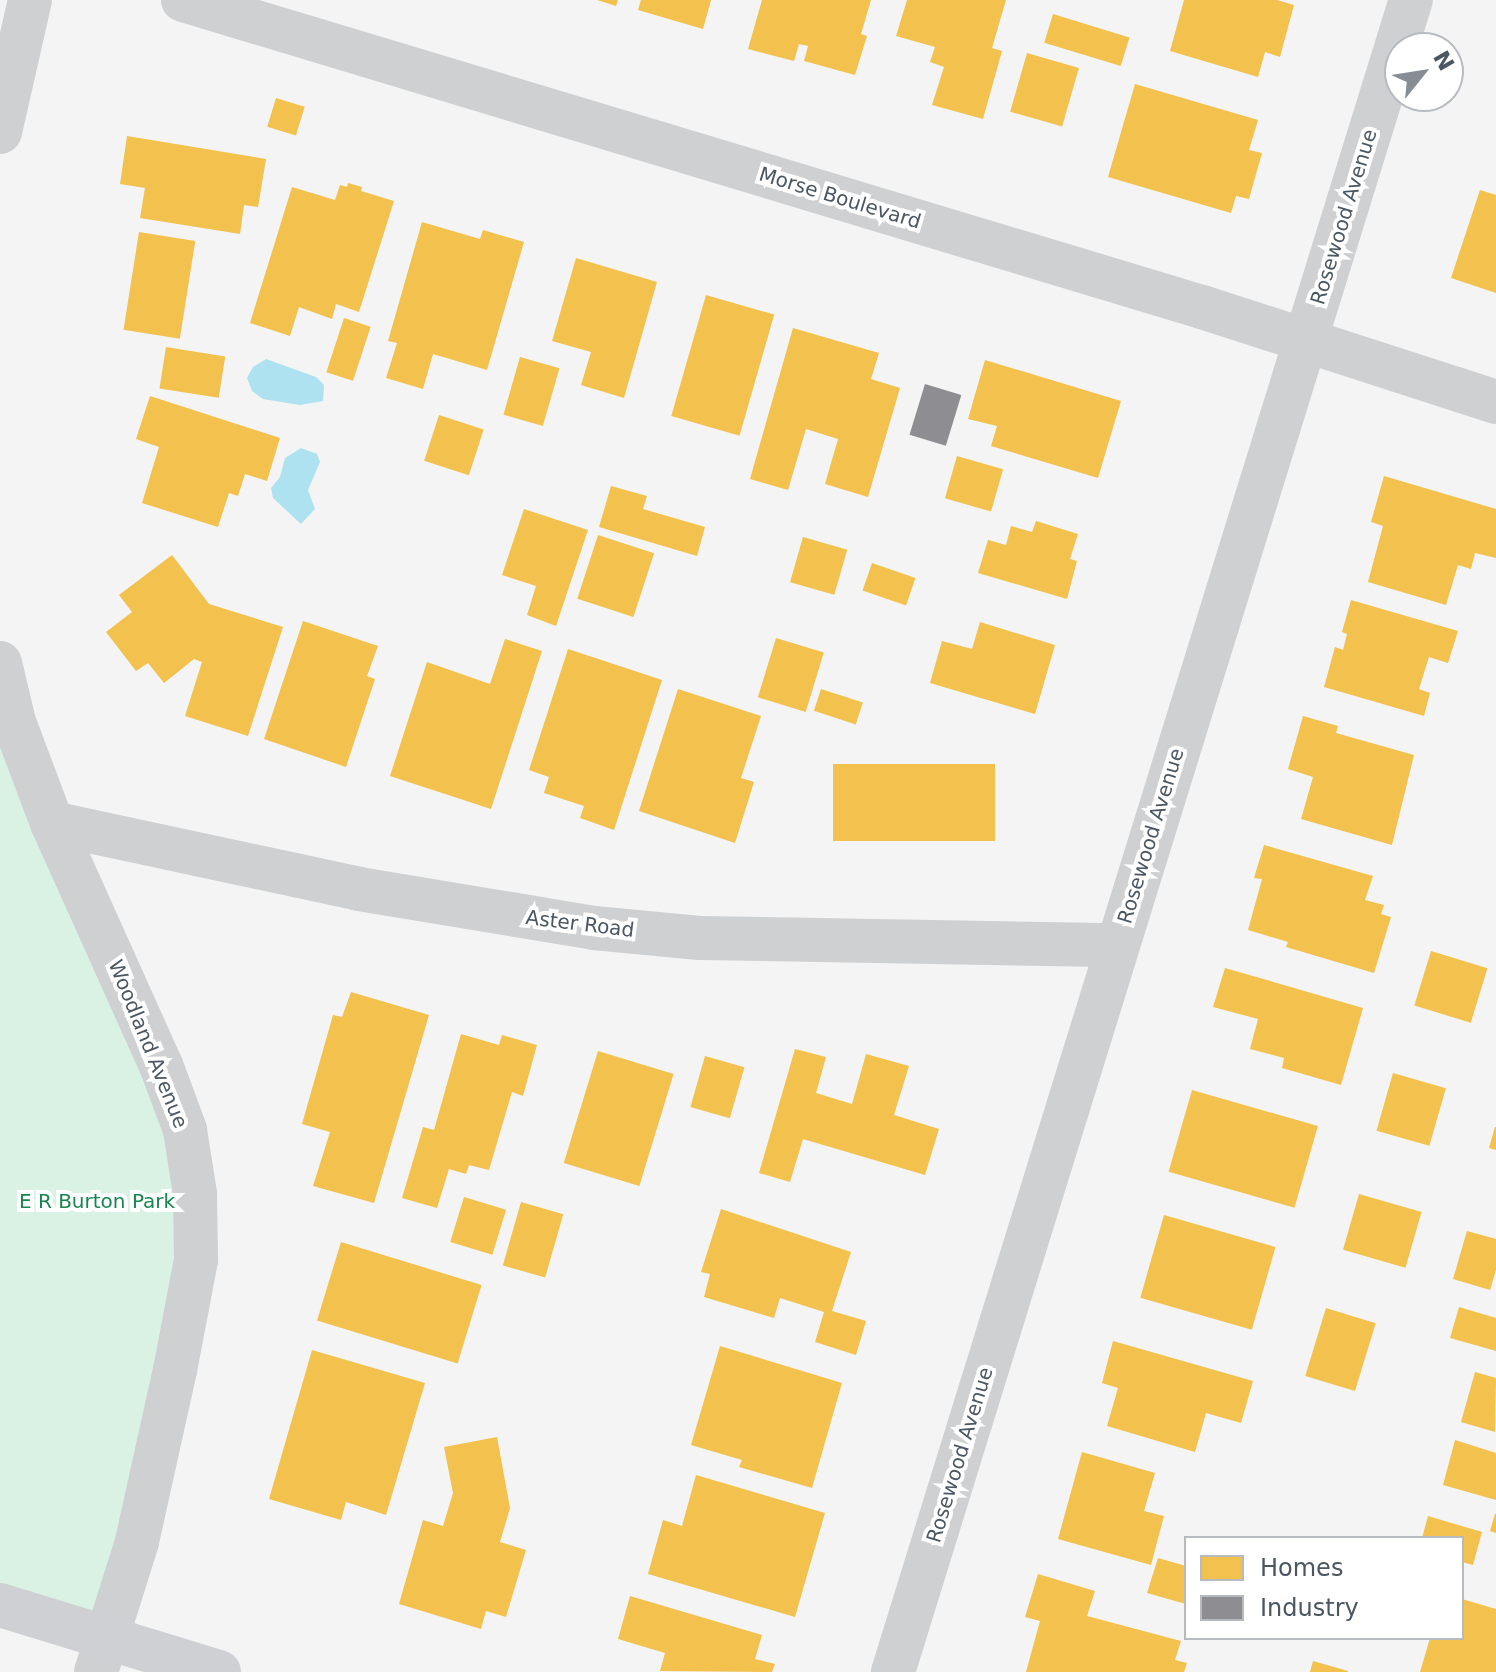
<!DOCTYPE html>
<html>
<head>
<meta charset="utf-8">
<style>
  body { margin:0 }
  #map { position:relative; width:1496px; height:1672px; overflow:hidden; background:#f4f4f4; font-family:"DejaVu Sans",sans-serif }
  div>[style] { position:absolute }
  .green>* { inset:0; background:#d9f2e3 }
  .water>* { inset:0; background:#aee2f0 }
  .homes>* { inset:0; background:#f2c14e; transform-origin:0 0 }
  .industry>* { inset:0; background:#8d8d92; transform-origin:0 0 }
  .minor>* { height:44px; margin:-22px; padding:0 22px; transform-origin:22px; border-radius:22px; background:#ced0d2 }
  .secondary>* { height:44px; margin:-22px; padding:0 22px; transform-origin:22px; border-radius:22px; background:#ced0d4 }
  span { translate:-50% -50%; white-space:nowrap; text-align:center; line-height:1.15; -webkit-text-stroke:8px #fff; paint-order:stroke }
  .street-label { font-size:20px; color:#4a5661 }
  .park-label { font-size:20px; color:#17864f }
  .legend { position:absolute; left:1184px; top:1536px; width:280px; height:104px; box-sizing:border-box; background:#fff; border:2px solid #b7bbc0; margin:0; padding:10px 14px; list-style:none; font-size:24px; color:#4a5661 }
  .legend li { display:flex; align-items:center; gap:16px; height:40px }
  .legend b { width:40px; border:2px solid #b7bbc0 }
  .north { position:absolute; left:1384px; top:32px; width:80px; height:80px; box-sizing:border-box; background:#fff; border:2px solid #b7bbc0; border-radius:50%; rotate:60deg; font-size:22px; font-weight:700; line-height:32px; text-align:center; color:#4a5661 }
  .north::after { content:''; display:block; margin:auto; width:28px; height:36px; background:#868d94; clip-path:polygon(50% 0,100% 100%,50% 72%,0 100%) }
</style>
</head>
<body>
<div id="map">
  <div class="green">
    <i style="clip-path:polygon(0 663px,195px 1194px,106px 1638px,0 1605px)"></i>
  </div>
  <div class="water">
    <i style="clip-path:polygon(266px 359px,316px 377px,324px 385px,323px 401px,300px 405px,263px 399px,252px 391px,247px 378px,253px 367px)"></i>
    <i style="clip-path:polygon(301px 448px,317px 454px,320px 462px,308px 490px,315px 509px,301px 524px,273px 498px,271px 488px,280px 477px,285px 458px)"></i>
  </div>
  <div class="homes">
    <i style="clip-path:polygon(597px 0,618px 0,616px 6px)"></i>
    <i style="clip-path:polygon(641px 0,711px 0,703px 29px,638px 10px)"></i>
    <i style="clip-path:polygon(762px 0,871px 0,861px 34px,867px 36px,855px 75px,804px 61px,808px 46px,799px 44px,794px 61px,748px 49px)"></i>
    <i style="clip-path:polygon(907px 0,1006px 0,992px 48px,1002px 51px,983px 119px,932px 105px,944px 67px,930px 62px,935px 47px,896px 36px)"></i>
    <i style="clip-path:polygon(1184px 0,1277px 0,1294px 5px,1280px 57px,1265px 52px,1258px 77px,1170px 51px)"></i>
    <i style="left:1053px;top:14px;width:80px;height:30px;rotate:17deg"></i>
    <i style="left:1027px;top:53px;width:54px;height:61px;rotate:16deg"></i>
    <i style="clip-path:polygon(1135px 84px,1258px 120px,1249px 150px,1262px 153px,1249px 199px,1236px 196px,1231px 213px,1108px 177px)"></i>
    <i style="left:276px;top:98px;width:30px;height:30px;rotate:17deg"></i>
    <i style="clip-path:polygon(127px 136px,266px 159px,258px 207px,244px 205px,240px 234px,140px 218px,145px 188px,120px 184px)"></i>
    <i style="clip-path:polygon(348px 183px,362px 187px,361px 191px,394px 201px,359px 312px,336px 304px,332px 319px,299px 307px,290px 336px,250px 323px,292px 187px,335px 200px,340px 185px,347px 187px)"></i>
    <i style="clip-path:polygon(1480px 190px,1496px 195px,1496px 293px,1451px 278px)"></i>
    <i style="clip-path:polygon(422px 222px,480px 239px,483px 230px,524px 242px,487px 370px,433px 354px,423px 389px,386px 378px,397px 343px,388px 341px)"></i>
    <i style="left:139px;top:232px;width:57px;height:99px;rotate:9deg"></i>
    <i style="clip-path:polygon(576px 258px,657px 282px,624px 398px,581px 385px,591px 352px,552px 341px)"></i>
    <i style="left:706px;top:295px;width:71px;height:126px;rotate:16deg"></i>
    <i style="left:344px;top:318px;width:28px;height:57px;rotate:18deg"></i>
    <i style="clip-path:polygon(793px 328px,879px 353px,871px 379px,900px 388px,868px 497px,825px 484px,838px 439px,806px 429px,788px 490px,750px 479px)"></i>
    <i style="left:166px;top:347px;width:60px;height:42px;rotate:9deg"></i>
    <i style="left:520px;top:357px;width:41px;height:60px;rotate:16deg"></i>
    <i style="clip-path:polygon(985px 360px,1121px 401px,1098px 478px,991px 446px,997px 426px,968px 419px)"></i>
    <i style="clip-path:polygon(150px 396px,280px 438px,267px 481px,245px 474px,238px 496px,229px 493px,218px 527px,142px 503px,159px 447px,136px 439px)"></i>
    <i style="left:439px;top:415px;width:47px;height:48px;rotate:18deg"></i>
    <i style="left:957px;top:456px;width:48px;height:44px;rotate:16deg"></i>
    <i style="clip-path:polygon(1384px 476px,1496px 509px,1496px 558px,1475px 553px,1471px 569px,1458px 565px,1446px 605px,1368px 582px,1383px 526px,1371px 522px)"></i>
    <i style="clip-path:polygon(611px 486px,647px 496px,643px 509px,705px 527px,697px 556px,599px 527px)"></i>
    <i style="clip-path:polygon(524px 509px,588px 530px,556px 626px,527px 615px,536px 586px,502px 575px)"></i>
    <i style="clip-path:polygon(1036px 521px,1078px 534px,1070px 559px,1077px 561px,1067px 599px,978px 573px,988px 540px,1006px 545px,1011px 526px,1032px 532px)"></i>
    <i style="left:598px;top:535px;width:59px;height:67px;rotate:18deg"></i>
    <i style="left:803px;top:537px;width:46px;height:47px;rotate:16deg"></i>
    <i style="clip-path:polygon(172px 555px,209px 604px,283px 627px,248px 736px,185px 716px,202px 662px,194px 659px,164px 683px,148px 663px,136px 671px,106px 632px,132px 612px,119px 595px)"></i>
    <i style="left:872px;top:563px;width:46px;height:29px;rotate:19deg"></i>
    <i style="clip-path:polygon(1351px 600px,1458px 631px,1448px 663px,1429px 657px,1419px 689px,1430px 693px,1424px 716px,1324px 687px,1335px 647px,1343px 650px,1347px 634px,1342px 632px)"></i>
    <i style="clip-path:polygon(303px 621px,378px 646px,367px 676px,375px 679px,346px 767px,264px 739px)"></i>
    <i style="clip-path:polygon(980px 622px,1055px 645px,1035px 714px,930px 683px,942px 641px,972px 649px)"></i>
    <i style="left:776px;top:638px;width:50px;height:62px;rotate:17deg"></i>
    <i style="clip-path:polygon(505px 639px,542px 651px,491px 809px,390px 776px,427px 662px,490px 684px)"></i>
    <i style="clip-path:polygon(568px 649px,662px 680px,614px 830px,580px 818px,584px 806px,544px 793px,549px 777px,529px 770px)"></i>
    <i style="clip-path:polygon(678px 689px,761px 716px,741px 778px,754px 782px,735px 843px,639px 811px)"></i>
    <i style="left:821px;top:689px;width:44px;height:23px;rotate:18deg"></i>
    <i style="clip-path:polygon(1303px 716px,1338px 726px,1336px 733px,1414px 755px,1392px 845px,1301px 819px,1313px 777px,1288px 769px)"></i>
    <i style="left:995px;top:764px;width:77px;height:162px;rotate:90deg"></i>
    <i style="clip-path:polygon(1264px 845px,1373px 876px,1365px 900px,1384px 905px,1381px 914px,1391px 917px,1374px 973px,1286px 947px,1288px 942px,1248px 930px,1262px 879px,1254px 878px)"></i>
    <i style="left:1431px;top:951px;width:59px;height:57px;rotate:17deg"></i>
    <i style="clip-path:polygon(1225px 968px,1363px 1008px,1341px 1085px,1282px 1068px,1284px 1058px,1250px 1049px,1258px 1019px,1213px 1007px)"></i>
    <i style="clip-path:polygon(351px 992px,429px 1015px,374px 1203px,313px 1186px,330px 1132px,302px 1124px,333px 1015px,342px 1017px)"></i>
    <i style="clip-path:polygon(461px 1034px,499px 1045px,502px 1035px,537px 1045px,523px 1096px,512px 1092px,489px 1170px,469px 1165px,466px 1174px,449px 1169px,437px 1208px,402px 1198px,423px 1127px,434px 1130px)"></i>
    <i style="clip-path:polygon(795px 1049px,826px 1057px,816px 1093px,852px 1104px,866px 1054px,909px 1066px,894px 1115px,939px 1129px,925px 1175px,803px 1139px,790px 1182px,759px 1173px)"></i>
    <i style="left:598px;top:1051px;width:79px;height:117px;rotate:17deg"></i>
    <i style="left:705px;top:1056px;width:41px;height:53px;rotate:16deg"></i>
    <i style="left:1393px;top:1073px;width:55px;height:60px;rotate:16deg"></i>
    <i style="left:1192px;top:1090px;width:131px;height:85px;rotate:16deg"></i>
    <i style="clip-path:polygon(1495px 1127px,1496px 1127px,1496px 1150px,1489px 1148px)"></i>
    <i style="left:1359px;top:1194px;width:65px;height:58px;rotate:16deg"></i>
    <i style="left:464px;top:1197px;width:44px;height:47px;rotate:17deg"></i>
    <i style="left:521px;top:1202px;width:44px;height:66px;rotate:16deg"></i>
    <i style="clip-path:polygon(721px 1209px,851px 1252px,832px 1311px,866px 1321px,856px 1355px,815px 1342px,824px 1312px,780px 1298px,774px 1318px,704px 1297px,710px 1274px,701px 1272px)"></i>
    <i style="left:1164px;top:1215px;width:116px;height:86px;rotate:16deg"></i>
    <i style="clip-path:polygon(1467px 1231px,1496px 1239px,1496px 1270px,1490px 1290px,1453px 1279px)"></i>
    <i style="left:341px;top:1242px;width:147px;height:82px;rotate:17deg"></i>
    <i style="clip-path:polygon(1459px 1307px,1496px 1318px,1496px 1351px,1450px 1338px)"></i>
    <i style="left:1326px;top:1308px;width:52px;height:71px;rotate:17deg"></i>
    <i style="clip-path:polygon(1113px 1341px,1253px 1381px,1241px 1423px,1206px 1413px,1195px 1452px,1107px 1426px,1118px 1388px,1102px 1383px)"></i>
    <i style="clip-path:polygon(720px 1346px,842px 1383px,812px 1488px,739px 1467px,742px 1460px,691px 1445px)"></i>
    <i style="clip-path:polygon(312px 1350px,425px 1383px,386px 1515px,346px 1502px,341px 1520px,269px 1499px)"></i>
    <i style="clip-path:polygon(1475px 1372px,1496px 1378px,1495px 1432px,1461px 1422px)"></i>
    <i style="clip-path:polygon(497px 1437px,510px 1508px,500px 1542px,526px 1550px,506px 1617px,486px 1611px,481px 1629px,399px 1604px,423px 1520px,443px 1526px,453px 1493px,444px 1447px)"></i>
    <i style="clip-path:polygon(1455px 1440px,1496px 1453px,1496px 1500px,1443px 1485px)"></i>
    <i style="clip-path:polygon(1082px 1452px,1155px 1473px,1144px 1511px,1164px 1516px,1151px 1565px,1058px 1539px)"></i>
    <i style="clip-path:polygon(696px 1475px,825px 1513px,795px 1617px,648px 1574px,663px 1520px,682px 1526px)"></i>
    <i style="clip-path:polygon(1495px 1514px,1496px 1514px,1496px 1533px,1490px 1531px)"></i>
    <i style="clip-path:polygon(1428px 1516px,1482px 1532px,1473px 1565px,1462px 1562px,1462px 1538px,1422px 1538px)"></i>
    <i style="clip-path:polygon(1158px 1558px,1186px 1566px,1186px 1604px,1147px 1593px)"></i>
    <i style="clip-path:polygon(1038px 1574px,1095px 1591px,1087px 1616px,1181px 1641px,1175px 1660px,1187px 1663px,1184px 1672px,1026px 1672px,1040px 1621px,1025px 1617px)"></i>
    <i style="clip-path:polygon(630px 1596px,762px 1635px,755px 1659px,775px 1664px,772px 1672px,660px 1671px,665px 1653px,618px 1639px)"></i>
    <i style="clip-path:polygon(1462px 1599px,1496px 1609px,1496px 1672px,1420px 1672px,1430px 1638px,1462px 1638px)"></i>
    <i style="clip-path:polygon(1313px 1661px,1348px 1671px,1348px 1672px,1310px 1672px)"></i>
  </div>
  <div class="industry">
    <i style="left:925px;top:384px;width:38px;height:53px;rotate:17deg"></i>
  </div>
  <div class="minor">
    <i style="left:183px;top:0;width:1064px;rotate:16.77deg"></i>
    <i style="left:1202px;top:307px;width:309px;rotate:17.9deg"></i>
    <i style="left:0;top:132px;width:135px;rotate:-77.2deg"></i>
    <i style="left:0;top:663px;width:61px;rotate:76.7deg"></i>
    <i style="left:14px;top:722px;width:108px;rotate:69.4deg"></i>
    <i style="left:52px;top:823px;width:265px;rotate:65.8deg"></i>
    <i style="left:161px;top:1065px;width:69px;rotate:69.7deg"></i>
    <i style="left:185px;top:1130px;width:65px;rotate:81.1deg"></i>
    <i style="left:195px;top:1194px;width:66px;rotate:89.1deg"></i>
    <i style="left:196px;top:1260px;width:112px;rotate:100.8deg"></i>
    <i style="left:175px;top:1370px;width:176px;rotate:102.5deg"></i>
    <i style="left:137px;top:1542px;width:136px;rotate:107.5deg"></i>
    <i style="left:52px;top:823px;width:314px;rotate:12.1deg"></i>
    <i style="left:359px;top:889px;width:238px;rotate:9.4deg"></i>
    <i style="left:594px;top:928px;width:106px;rotate:5.4deg"></i>
    <i style="left:700px;top:938px;width:417px;rotate:1deg"></i>
    <i style="left:893px;top:1672px;width:1750px;rotate:-72.79deg"></i>
  </div>
  <div class="secondary">
    <i style="left:0;top:1605px;width:229px;rotate:17deg"></i>
  </div>
  <div class="street-label">
    <span style="left:840px;top:198px;rotate:17deg">Morse Boulevard</span>
    <span style="left:1344px;top:217px;rotate:-73deg">Rosewood Avenue</span>
    <span style="left:1151px;top:836px;rotate:-73deg">Rosewood Avenue</span>
    <span style="left:580px;top:924px;rotate:7deg">Aster Road</span>
    <span style="left:148px;top:1044px;rotate:68deg">Woodland Avenue</span>
    <span style="left:960px;top:1455px;rotate:-73deg">Rosewood Avenue</span>
  </div>
  <div class="park-label">
    <span style="left:97px;top:1201px">E R Burton Park</span>
  </div>
  <ul class="legend">
  <li><b style="height:22px;background:#f2c14e"></b>Homes</li>
  <li><b style="height:22px;background:#8d8d92"></b>Industry</li>
  </ul>
  <div class="north">N</div>
</div>
</body>
</html>
